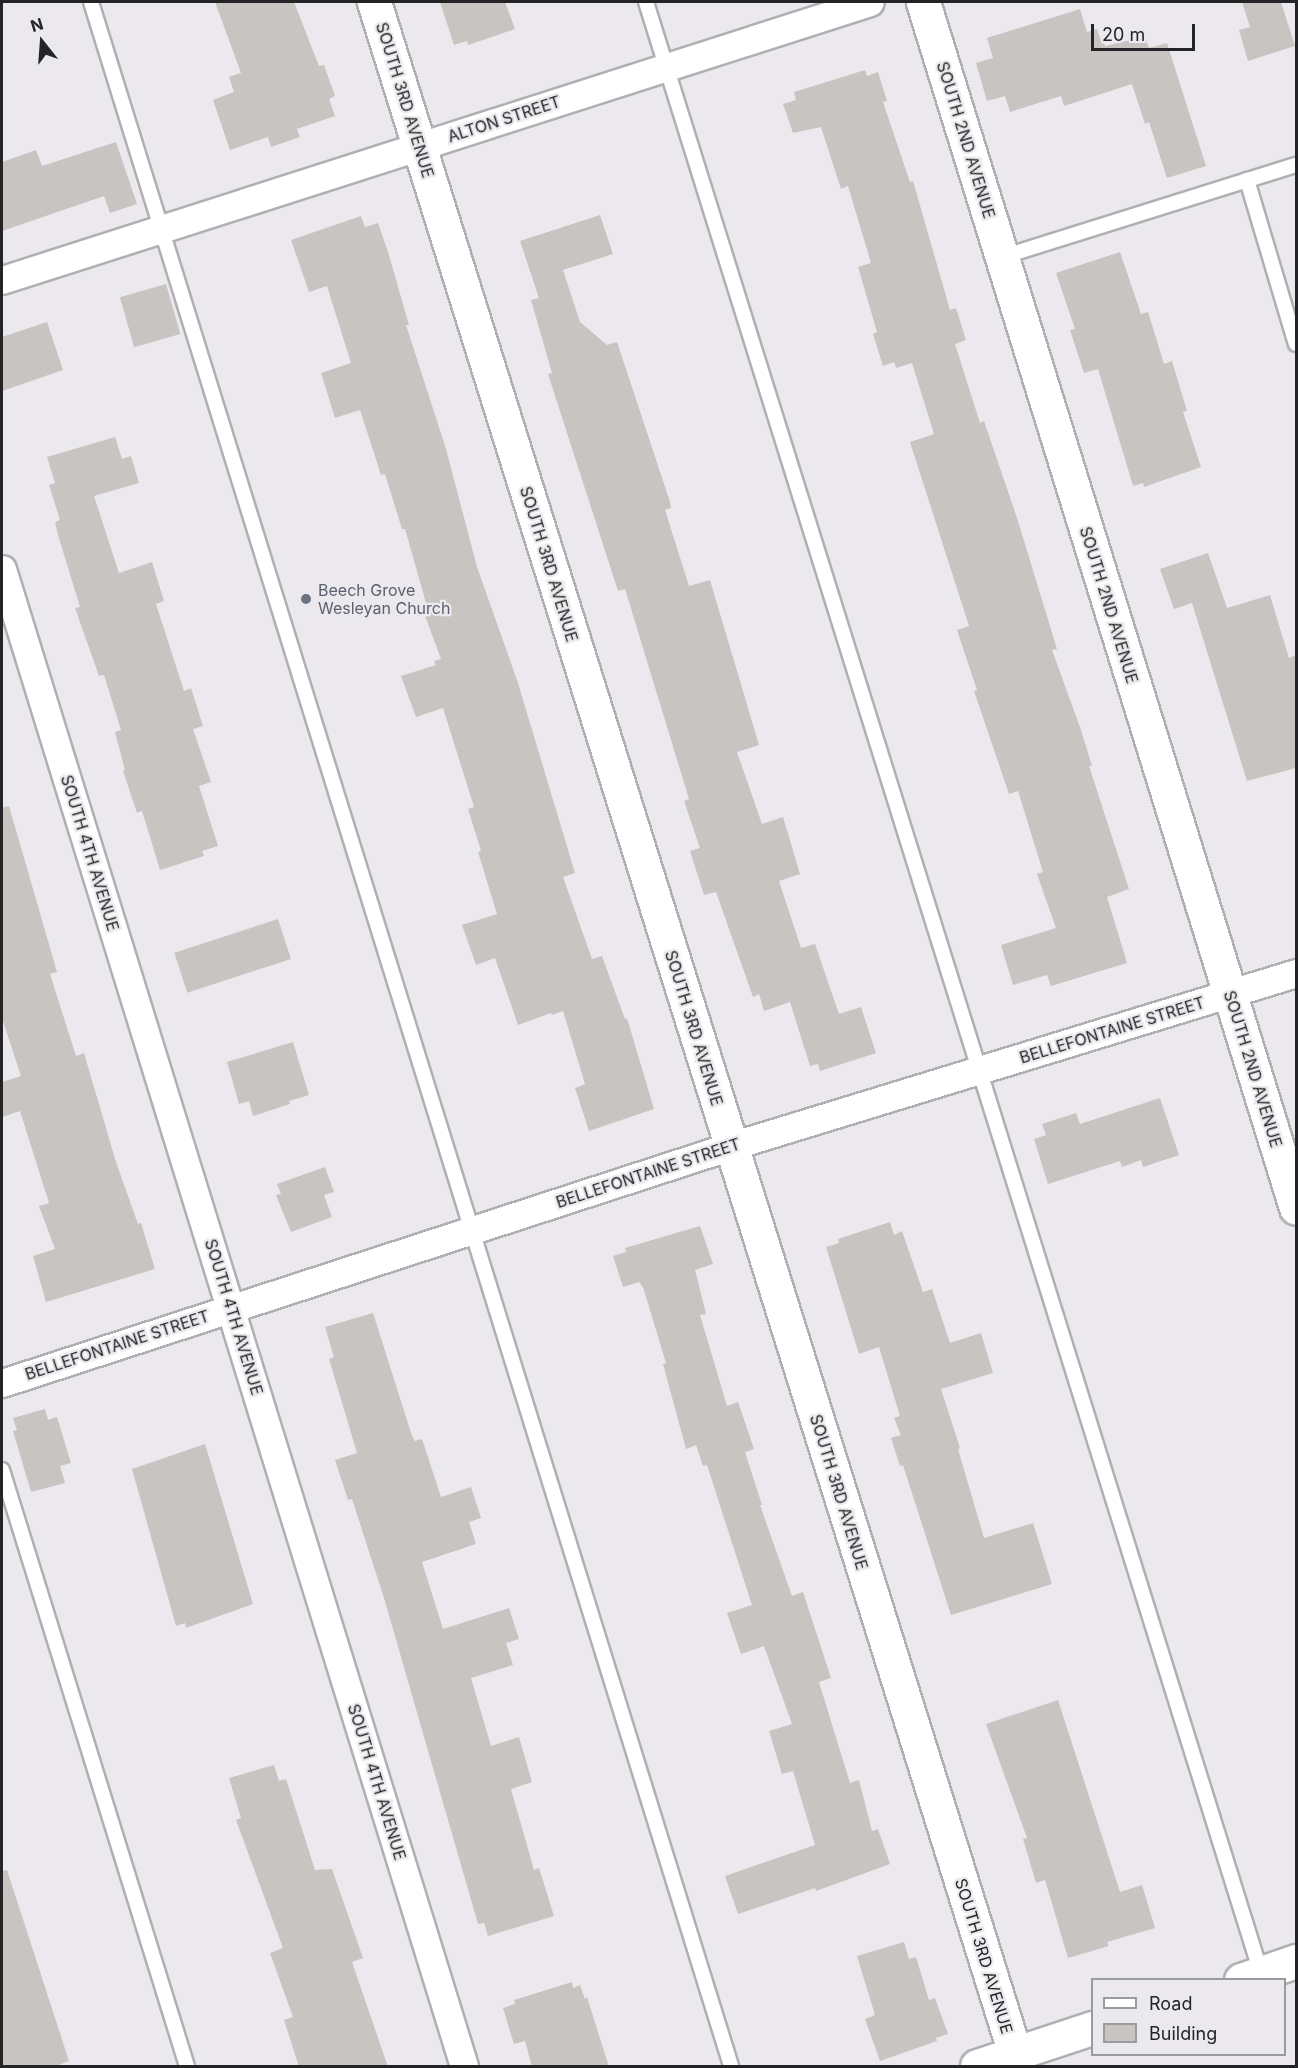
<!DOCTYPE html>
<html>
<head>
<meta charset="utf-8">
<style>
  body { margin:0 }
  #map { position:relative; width:1298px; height:2068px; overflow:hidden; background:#ebe9ed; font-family:Inter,sans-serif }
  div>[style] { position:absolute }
  .building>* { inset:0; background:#c7c4c2; transform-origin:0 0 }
  .roads { filter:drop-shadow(2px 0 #b1afb2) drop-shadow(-2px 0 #b1afb2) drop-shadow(0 2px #b1afb2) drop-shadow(0 -2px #b1afb2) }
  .service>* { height:14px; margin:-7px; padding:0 7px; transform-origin:7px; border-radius:7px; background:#fff }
  .minor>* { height:27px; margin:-13.5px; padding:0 13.5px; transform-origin:13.5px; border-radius:13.5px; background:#fff }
  .tertiary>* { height:33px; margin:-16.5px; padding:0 16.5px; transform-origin:16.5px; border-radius:16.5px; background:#fff }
  .dots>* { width:16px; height:16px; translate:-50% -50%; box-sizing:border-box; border:3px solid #ebe9ed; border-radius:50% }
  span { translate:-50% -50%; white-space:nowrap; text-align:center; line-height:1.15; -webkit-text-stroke:4.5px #ebe9ed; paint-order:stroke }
  .street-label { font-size:16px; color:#242325 }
  .worship-label { font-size:16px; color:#5b616d }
  .left { translate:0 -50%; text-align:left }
  .frame { position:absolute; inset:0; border:3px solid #242325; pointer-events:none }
  .legend { position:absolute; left:1091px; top:1978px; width:195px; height:78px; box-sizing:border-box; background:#ebe9ed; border:2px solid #9b9a9d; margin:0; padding:8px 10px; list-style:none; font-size:18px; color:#242325 }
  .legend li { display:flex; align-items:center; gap:12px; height:30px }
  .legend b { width:30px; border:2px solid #9b9a9d }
  .north { position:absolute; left:12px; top:12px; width:60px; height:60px; -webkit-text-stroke:4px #ebe9ed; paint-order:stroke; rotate:343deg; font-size:16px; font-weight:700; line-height:24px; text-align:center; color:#242325 }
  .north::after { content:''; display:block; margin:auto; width:21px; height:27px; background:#242325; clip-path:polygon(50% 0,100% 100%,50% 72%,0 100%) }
  .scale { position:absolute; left:1091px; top:24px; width:104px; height:27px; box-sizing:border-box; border:3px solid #242325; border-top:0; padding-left:8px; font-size:18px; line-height:21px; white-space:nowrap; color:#242325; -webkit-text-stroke:4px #ebe9ed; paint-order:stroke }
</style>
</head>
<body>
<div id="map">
  <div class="building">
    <i style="clip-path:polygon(215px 2px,294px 2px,319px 66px,324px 65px,335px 96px,329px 99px,335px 116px,297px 129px,300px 137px,271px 147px,268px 137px,230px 150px,213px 100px,234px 92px,229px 77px,241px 73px)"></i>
    <i style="clip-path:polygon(440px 2px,505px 2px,515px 29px,468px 45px,467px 41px,454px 45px)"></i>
    <i style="clip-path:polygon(1242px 2px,1281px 2px,1295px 46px,1248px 61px,1239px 30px,1250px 27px)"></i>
    <i style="clip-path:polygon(1080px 9px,1087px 32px,1097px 29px,1102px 44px,1104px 43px,1105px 46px,1145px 37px,1149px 48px,1167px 43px,1206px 166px,1167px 178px,1149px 122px,1145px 124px,1132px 84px,1064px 106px,1061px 96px,1010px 112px,1005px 96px,987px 101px,976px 63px,993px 58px,987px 38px)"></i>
    <i style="clip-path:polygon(865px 70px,867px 76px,878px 72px,887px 101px,883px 102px,910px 182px,913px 181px,950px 310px,956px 308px,966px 340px,955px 344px,980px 423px,984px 421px,1017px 518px,1057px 649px,1052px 650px,1081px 730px,1092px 766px,1089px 766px,1129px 889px,1107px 897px,1127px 963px,1051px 986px,1047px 975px,1013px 985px,1001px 945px,1056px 928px,1037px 874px,1043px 872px,1018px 791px,1009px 794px,974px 691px,977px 690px,957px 630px,969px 626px,910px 442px,934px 434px,912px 363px,896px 368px,894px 362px,883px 366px,873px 334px,877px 332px,858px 267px,871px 263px,848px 186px,841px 189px,821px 127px,793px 133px,783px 104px,796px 100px,794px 92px)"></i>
    <i style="clip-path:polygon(116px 142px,137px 204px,110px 213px,104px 196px,2px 231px,2px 162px,36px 150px,42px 166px)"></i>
    <i style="clip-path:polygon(600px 215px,613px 254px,563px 270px,580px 322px,607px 345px,617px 342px,670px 502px,671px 508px,665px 510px,689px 586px,710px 580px,759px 745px,737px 752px,762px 824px,783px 817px,800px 874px,779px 881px,801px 948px,815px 944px,839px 1014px,861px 1007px,876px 1053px,820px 1071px,818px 1064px,810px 1066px,790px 1002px,764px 1011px,759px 994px,753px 997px,716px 892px,704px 895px,690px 851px,700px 848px,684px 801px,689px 799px,625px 589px,618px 591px,548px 374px,552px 373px,531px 300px,539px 298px,520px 241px)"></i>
    <i style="clip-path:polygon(361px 216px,365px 227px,378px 223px,388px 252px,409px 325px,406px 325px,446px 449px,477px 567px,518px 683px,575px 873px,563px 877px,592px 959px,602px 956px,625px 1019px,627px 1018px,654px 1109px,589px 1131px,575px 1088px,585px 1084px,563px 1011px,552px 1015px,551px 1013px,518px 1025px,495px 958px,476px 965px,462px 925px,497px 914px,478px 852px,481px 851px,468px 809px,474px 807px,443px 708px,416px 717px,401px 676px,436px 665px,434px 661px,441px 659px,421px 605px,426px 603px,405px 529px,402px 529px,385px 474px,381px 475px,360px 410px,335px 418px,321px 373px,351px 363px,327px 286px,309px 292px,291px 240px)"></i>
    <i style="clip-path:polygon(1120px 252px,1141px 314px,1148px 312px,1164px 364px,1172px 361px,1187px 411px,1183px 412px,1201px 467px,1144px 487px,1143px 483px,1133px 486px,1098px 369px,1084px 373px,1070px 330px,1075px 329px,1056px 273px)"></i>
    <i style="left:166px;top:284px;width:52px;height:48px;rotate:74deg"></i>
    <i style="clip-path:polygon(47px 322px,63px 370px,2px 391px,2px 337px)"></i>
    <i style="clip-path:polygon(115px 437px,122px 459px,131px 456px,139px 483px,94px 496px,119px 573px,152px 562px,164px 601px,156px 604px,184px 691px,191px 688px,203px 726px,193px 729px,211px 782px,199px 786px,218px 846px,202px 851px,204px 856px,160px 870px,142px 811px,137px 813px,123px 771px,125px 770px,115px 732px,121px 730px,104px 675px,99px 676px,75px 608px,80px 607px,58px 535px,55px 522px,60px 520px,49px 485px,55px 483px,47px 457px)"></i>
    <i style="clip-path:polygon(1208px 553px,1227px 608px,1270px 595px,1289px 658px,1296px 655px,1296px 768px,1247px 781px,1192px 603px,1174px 609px,1160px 569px)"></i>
    <i style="clip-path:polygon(9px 806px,57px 972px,50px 974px,76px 1056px,84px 1053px,116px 1162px,138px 1224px,141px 1223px,155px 1269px,46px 1302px,33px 1256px,55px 1249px,39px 1206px,49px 1203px,20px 1111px,2px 1117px,2px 1082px,21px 1076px,2px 1018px,2px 808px)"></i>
    <i style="left:278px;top:919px;width:42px;height:109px;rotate:72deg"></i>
    <i style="clip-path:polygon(293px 1042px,309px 1095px,289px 1101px,290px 1104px,253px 1116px,249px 1101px,239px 1104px,227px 1062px)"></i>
    <i style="clip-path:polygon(1160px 1098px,1179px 1155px,1143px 1167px,1141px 1160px,1122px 1167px,1120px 1161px,1048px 1184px,1034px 1139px,1046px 1135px,1042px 1124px,1076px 1113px,1080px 1124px)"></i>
    <i style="clip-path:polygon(325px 1167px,334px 1192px,324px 1195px,332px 1217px,291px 1232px,276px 1195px,281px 1194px,277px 1184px)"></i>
    <i style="clip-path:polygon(890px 1222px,894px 1235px,902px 1231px,923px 1292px,932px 1289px,950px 1343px,981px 1333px,993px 1373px,941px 1389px,960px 1448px,958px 1449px,984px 1538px,1033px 1523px,1052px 1584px,951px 1615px,903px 1465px,900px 1466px,891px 1438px,901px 1435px,894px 1418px,900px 1416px,879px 1347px,859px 1354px,826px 1247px,839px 1243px,838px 1239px)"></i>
    <i style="clip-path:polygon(700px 1226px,713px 1264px,695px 1270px,706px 1314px,700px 1315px,727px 1406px,738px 1402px,754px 1449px,745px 1452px,762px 1505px,760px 1505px,792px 1596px,803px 1592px,831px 1678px,819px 1682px,850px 1783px,859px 1780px,872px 1831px,878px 1829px,890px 1864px,816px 1891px,815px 1888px,738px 1914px,725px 1876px,815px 1845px,793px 1771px,782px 1774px,769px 1731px,792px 1724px,764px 1646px,741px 1654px,727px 1613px,752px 1605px,707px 1465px,703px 1466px,696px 1445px,686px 1449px,663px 1364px,666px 1363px,643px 1287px,639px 1282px,623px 1287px,613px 1256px,626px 1252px,625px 1248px)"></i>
    <i style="clip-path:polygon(373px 1313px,412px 1436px,415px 1441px,422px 1439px,441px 1497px,471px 1487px,481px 1518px,469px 1522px,476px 1544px,422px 1562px,443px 1629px,509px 1608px,519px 1639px,506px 1643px,513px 1665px,471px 1678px,491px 1746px,519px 1737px,532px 1782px,511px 1789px,534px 1870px,539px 1868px,554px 1916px,488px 1936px,484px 1923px,478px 1924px,384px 1598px,352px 1499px,348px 1500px,335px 1460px,357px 1453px,329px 1359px,334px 1357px,325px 1327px)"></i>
    <i style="clip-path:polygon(45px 1409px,48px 1420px,57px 1417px,71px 1463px,60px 1466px,65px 1483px,31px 1492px,13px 1431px,17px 1430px,13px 1418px)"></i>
    <i style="clip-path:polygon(205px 1444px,253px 1604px,186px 1628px,185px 1623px,176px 1626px,132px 1469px)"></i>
    <i style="clip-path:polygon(1058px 1700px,1120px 1892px,1142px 1885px,1155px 1928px,1107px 1942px,1109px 1946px,1068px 1958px,1045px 1880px,1036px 1883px,1023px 1839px,1027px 1838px,986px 1724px)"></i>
    <i style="clip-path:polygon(274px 1765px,279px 1781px,286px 1779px,315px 1870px,332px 1869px,363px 1958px,352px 1962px,388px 2067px,299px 2067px,284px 2020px,293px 2017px,270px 1953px,283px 1948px,236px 1820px,241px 1818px,229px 1778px)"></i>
    <i style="clip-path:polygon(7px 1870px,69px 2061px,53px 2067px,2px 2067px,2px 1871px)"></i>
    <i style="clip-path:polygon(904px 1942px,909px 1959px,916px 1957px,929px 2000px,935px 1998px,948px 2034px,936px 2038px,937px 2041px,880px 2061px,865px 2019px,875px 2015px,857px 1956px)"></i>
    <i style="clip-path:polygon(572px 1982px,573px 1988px,580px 1985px,585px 1999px,587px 1997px,609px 2067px,532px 2067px,525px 2041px,514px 2044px,503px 2008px,515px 2004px,514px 2000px)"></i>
  </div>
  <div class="roads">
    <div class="service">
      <i style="left:91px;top:2px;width:2161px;rotate:72.77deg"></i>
      <i style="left:646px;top:2px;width:2065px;rotate:72.67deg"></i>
      <i style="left:1247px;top:180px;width:171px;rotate:73.4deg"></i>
      <i style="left:1002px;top:257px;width:308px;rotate:-17.4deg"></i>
      <i style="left:2px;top:1470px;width:624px;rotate:72.76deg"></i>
    </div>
    <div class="minor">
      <i style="left:2px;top:280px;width:911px;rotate:-17.76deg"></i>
      <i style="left:2px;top:569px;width:1567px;rotate:72.85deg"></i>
      <i style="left:2px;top:1383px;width:767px;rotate:-18.01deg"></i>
      <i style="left:731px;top:1146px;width:591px;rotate:-17.02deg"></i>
    </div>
    <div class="tertiary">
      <i style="left:374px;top:2px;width:2150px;rotate:72.65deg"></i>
      <i style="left:923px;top:2px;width:1262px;rotate:72.81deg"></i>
      <i style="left:1241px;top:1980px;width:58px;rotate:-19.1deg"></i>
      <i style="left:977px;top:2066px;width:121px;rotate:-18.3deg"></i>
    </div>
  </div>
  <div class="dots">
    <i style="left:306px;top:599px;background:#6b7280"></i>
  </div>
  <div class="street-label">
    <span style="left:405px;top:100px;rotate:73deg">SOUTH 3RD AVENUE</span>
    <span style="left:504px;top:119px;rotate:-18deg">ALTON STREET</span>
    <span style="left:966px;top:140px;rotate:73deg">SOUTH 2ND AVENUE</span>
    <span style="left:549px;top:564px;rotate:73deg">SOUTH 3RD AVENUE</span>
    <span style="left:1109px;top:605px;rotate:73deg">SOUTH 2ND AVENUE</span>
    <span style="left:90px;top:853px;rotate:73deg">SOUTH 4TH AVENUE</span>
    <span style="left:694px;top:1028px;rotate:73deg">SOUTH 3RD AVENUE</span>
    <span style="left:1112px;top:1030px;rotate:-17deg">BELLEFONTAINE STREET</span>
    <span style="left:1253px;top:1069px;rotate:73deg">SOUTH 2ND AVENUE</span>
    <span style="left:648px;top:1173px;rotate:-18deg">BELLEFONTAINE STREET</span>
    <span style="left:234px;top:1317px;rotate:73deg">SOUTH 4TH AVENUE</span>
    <span style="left:117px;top:1345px;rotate:-18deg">BELLEFONTAINE STREET</span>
    <span style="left:839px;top:1492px;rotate:73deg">SOUTH 3RD AVENUE</span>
    <span style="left:377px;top:1782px;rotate:73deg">SOUTH 4TH AVENUE</span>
    <span style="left:984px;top:1956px;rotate:73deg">SOUTH 3RD AVENUE</span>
  </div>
  <div class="worship-label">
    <span class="left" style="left:318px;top:599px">Beech Grove<br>Wesleyan Church</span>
  </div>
  <div class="frame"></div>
  <ul class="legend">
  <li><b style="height:8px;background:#fff"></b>Road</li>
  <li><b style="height:16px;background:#c7c4c2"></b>Building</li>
  </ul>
  <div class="north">N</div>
  <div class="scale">20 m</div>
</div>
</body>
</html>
